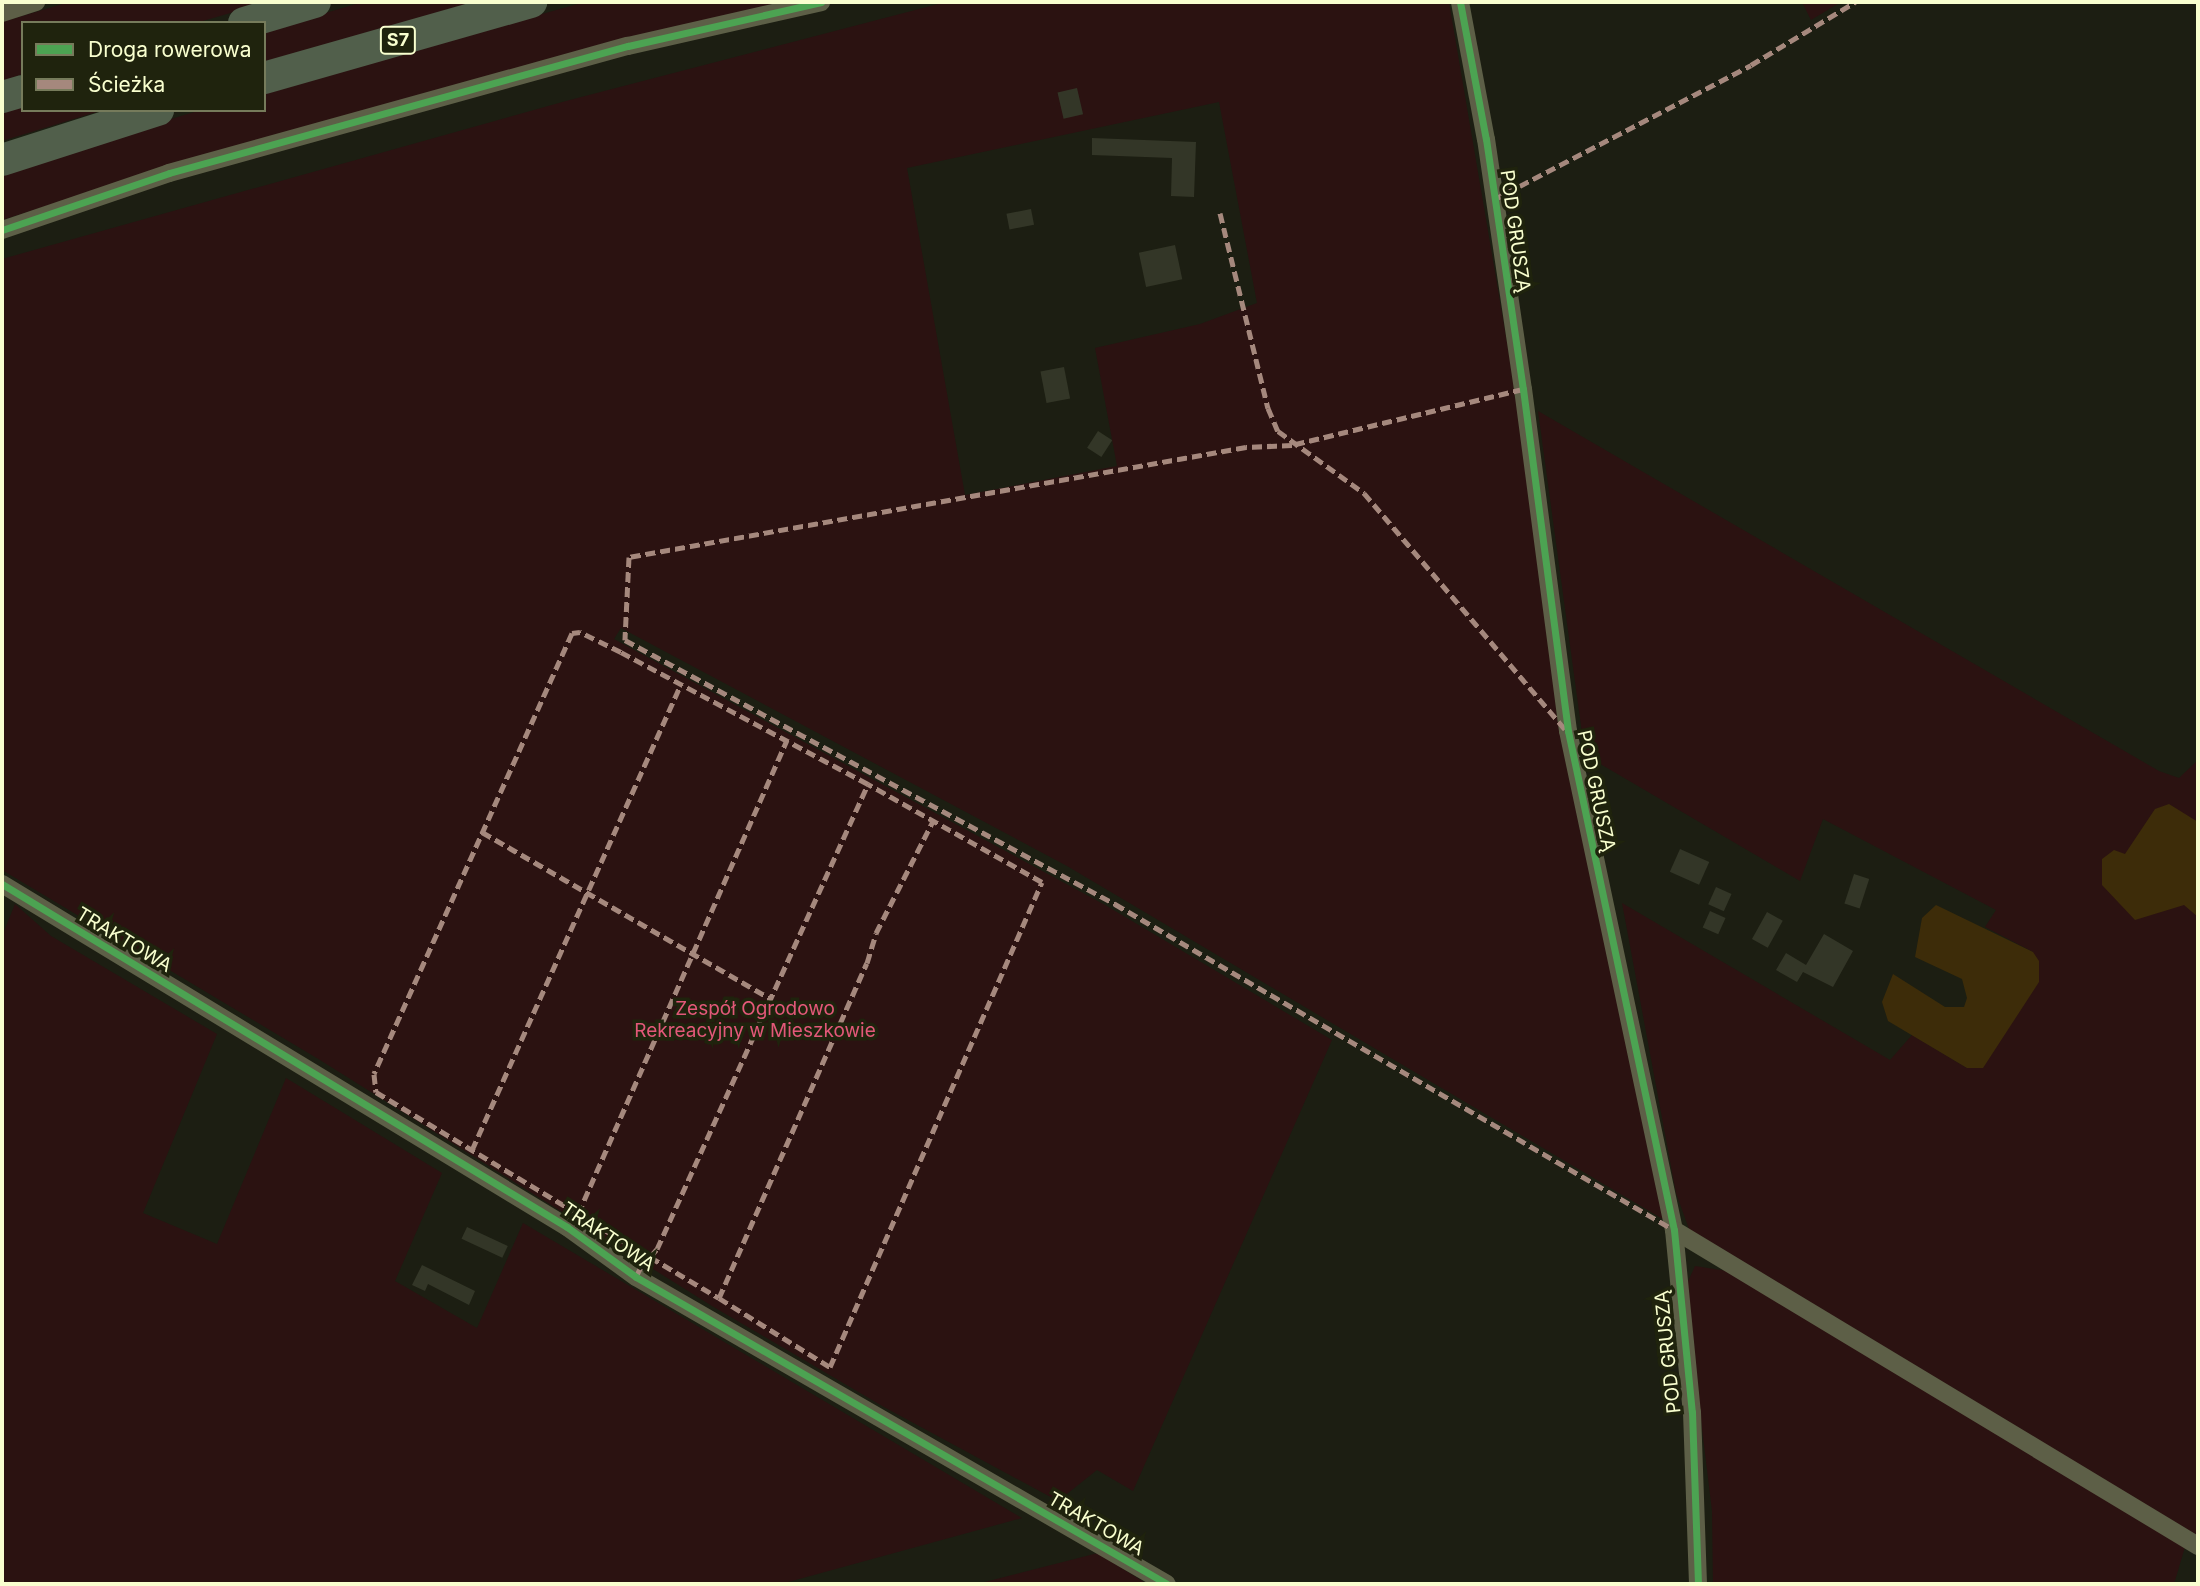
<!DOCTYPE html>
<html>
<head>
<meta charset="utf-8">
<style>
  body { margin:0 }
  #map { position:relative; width:2200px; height:1586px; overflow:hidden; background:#1c1e12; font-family:Inter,sans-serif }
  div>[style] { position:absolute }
  .green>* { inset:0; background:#2b1211 }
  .water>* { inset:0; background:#3d2c09 }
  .building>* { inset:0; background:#333627; transform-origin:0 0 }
  .minor>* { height:18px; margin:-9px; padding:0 9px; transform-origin:9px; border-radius:9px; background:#5d5f47 }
  .motorway>* { height:32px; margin:-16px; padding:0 16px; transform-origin:16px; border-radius:16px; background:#515f4b }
  .quiet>* { height:5px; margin-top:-2.5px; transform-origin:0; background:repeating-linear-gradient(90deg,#a5887d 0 10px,transparent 0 15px) }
  .cycleway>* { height:7px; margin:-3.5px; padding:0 3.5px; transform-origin:3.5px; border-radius:3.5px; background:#4ca352 }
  span { translate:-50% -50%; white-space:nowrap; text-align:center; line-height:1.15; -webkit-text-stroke:7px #1f230d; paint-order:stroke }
  .shield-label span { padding:2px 5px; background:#1f230d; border:2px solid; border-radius:5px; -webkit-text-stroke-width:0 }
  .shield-label { font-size:18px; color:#f9ffcf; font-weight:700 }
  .street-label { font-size:19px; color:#f9ffcf }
  .park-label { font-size:19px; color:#e25879 }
  .frame { position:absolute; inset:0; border:4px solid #f9ffcf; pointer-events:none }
  .legend { position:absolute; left:21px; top:21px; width:245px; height:91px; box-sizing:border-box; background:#1f230d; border:2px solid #767b5b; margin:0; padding:9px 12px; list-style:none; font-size:21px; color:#f9ffcf }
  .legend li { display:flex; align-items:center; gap:14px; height:35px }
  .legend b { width:35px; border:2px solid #767b5b }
</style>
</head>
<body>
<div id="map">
  <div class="green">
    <i style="clip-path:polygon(69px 2px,268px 2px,196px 23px,23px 23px,23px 74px,2px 81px,2px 22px)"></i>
    <i style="clip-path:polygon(363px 2px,479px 2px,264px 62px,264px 31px)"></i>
    <i style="clip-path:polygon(585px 2px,781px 2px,589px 49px,144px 175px,2px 220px,2px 170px,201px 110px,264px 110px,264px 92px)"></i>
    <i style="clip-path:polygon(evenodd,946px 2px,1449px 2px,1526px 454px,1666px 1221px,1067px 866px,621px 628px,614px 639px,1105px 905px,1332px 1040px,1133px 1491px,1097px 1470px,1058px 1501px,884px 1407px,712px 1306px,320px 1060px,2px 870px,2px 259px,566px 101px,946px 2px,1219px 102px,1257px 303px,1200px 324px,1095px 348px,1117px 466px,965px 495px,907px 168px,1219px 102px)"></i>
    <i style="clip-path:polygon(1802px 2px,1841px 2px,1811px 20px)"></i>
    <i style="clip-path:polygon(23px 103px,23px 110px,103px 110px,2px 141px,2px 109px)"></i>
    <i style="clip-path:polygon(1538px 411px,2159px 771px,2179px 778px,2198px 760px,2198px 1536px,1689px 1229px,1676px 1193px,1622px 903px,1890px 1060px,1912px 1035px,1967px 1068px,2033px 952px,1985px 927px,1996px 910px,1823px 819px,1800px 881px,1585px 755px)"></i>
    <i style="clip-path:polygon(15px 904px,51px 936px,217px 1034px,143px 1213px,217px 1244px,286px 1078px,442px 1173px,395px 1281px,477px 1328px,523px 1223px,1022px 1518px,781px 1584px,2px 1584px,2px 936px)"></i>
    <i style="clip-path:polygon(1695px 1266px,1727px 1271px,2185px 1547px,2174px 1584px,1713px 1584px,1712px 1511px,1685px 1288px)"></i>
    <i style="clip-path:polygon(1098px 1553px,1147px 1584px,977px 1584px)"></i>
  </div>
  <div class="water">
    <i style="clip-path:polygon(2169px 804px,2198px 822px,2198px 917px,2184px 905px,2135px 920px,2102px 885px,2102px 859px,2114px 850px,2125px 854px,2155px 809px)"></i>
    <i style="clip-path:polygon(1936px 905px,2033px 952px,2039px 961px,2039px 982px,1983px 1068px,1967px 1068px,1888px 1021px,1882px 1002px,1893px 974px,1945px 1007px,1964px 1007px,1967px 998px,1962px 979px,1915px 957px,1922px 918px)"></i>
  </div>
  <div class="building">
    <i style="left:1077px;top:88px;width:27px;height:20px;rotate:77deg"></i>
    <i style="clip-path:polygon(1092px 138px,1196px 142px,1194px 197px,1171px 196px,1172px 158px,1092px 155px)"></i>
    <i style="left:1031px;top:209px;width:16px;height:25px;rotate:79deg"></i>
    <i style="left:1175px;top:245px;width:35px;height:37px;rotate:78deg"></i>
    <i style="left:1064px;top:367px;width:32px;height:24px;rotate:79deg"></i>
    <i style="left:1098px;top:431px;width:17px;height:20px;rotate:33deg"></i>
    <i style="left:1680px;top:849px;width:32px;height:25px;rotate:24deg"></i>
    <i style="left:1854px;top:874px;width:16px;height:31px;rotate:18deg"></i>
    <i style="left:1716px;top:887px;width:17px;height:19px;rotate:24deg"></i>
    <i style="left:1710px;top:911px;width:17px;height:18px;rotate:24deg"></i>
    <i style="left:1767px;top:912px;width:18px;height:31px;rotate:29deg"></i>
    <i style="clip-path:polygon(1824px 934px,1853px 951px,1833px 987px,1803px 972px,1797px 982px,1776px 970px,1786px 953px,1806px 965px)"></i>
    <i style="left:467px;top:1227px;width:45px;height:13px;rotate:25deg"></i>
    <i style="clip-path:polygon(422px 1265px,475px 1291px,469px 1305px,428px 1284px,425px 1291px,412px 1285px)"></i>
  </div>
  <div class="minor">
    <i style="left:1460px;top:2px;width:139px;rotate:79.3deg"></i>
    <i style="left:1486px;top:139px;width:253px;rotate:81.6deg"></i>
    <i style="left:1523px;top:389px;width:345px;rotate:82.5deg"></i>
    <i style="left:1568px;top:731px;width:510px;rotate:78.01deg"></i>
    <i style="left:1674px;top:1230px;width:183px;rotate:84.4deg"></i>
    <i style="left:1692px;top:1412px;width:172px;rotate:88deg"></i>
    <i style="left:2px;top:13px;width:36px;rotate:-18deg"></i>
    <i style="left:2px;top:230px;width:176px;rotate:-18.8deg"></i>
    <i style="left:169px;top:173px;width:476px;rotate:-15.5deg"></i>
    <i style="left:628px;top:46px;width:198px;rotate:-12.8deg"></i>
    <i style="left:2px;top:884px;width:661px;rotate:31.26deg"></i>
    <i style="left:567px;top:1227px;width:85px;rotate:35.9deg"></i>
    <i style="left:636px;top:1277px;width:613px;rotate:30.03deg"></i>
    <i style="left:1674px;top:1230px;width:612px;rotate:31.09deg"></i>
  </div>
  <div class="motorway">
    <i style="left:244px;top:23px;width:74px;rotate:-16.5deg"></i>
    <i style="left:264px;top:78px;width:278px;rotate:-15.9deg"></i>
    <i style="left:2px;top:97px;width:22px;rotate:-16deg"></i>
    <i style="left:2px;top:160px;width:164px;rotate:-17.8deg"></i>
  </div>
  <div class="quiet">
    <i style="left:1493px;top:200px;width:291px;rotate:-27.6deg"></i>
    <i style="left:1751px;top:65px;width:122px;rotate:-31.2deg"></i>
    <i style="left:1220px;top:213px;width:201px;rotate:76.2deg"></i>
    <i style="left:1268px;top:408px;width:25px;rotate:67deg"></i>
    <i style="left:1278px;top:431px;width:106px;rotate:35.8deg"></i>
    <i style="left:1364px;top:493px;width:310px;rotate:49.6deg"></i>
    <i style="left:1523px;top:389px;width:238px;rotate:166.4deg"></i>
    <i style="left:1292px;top:445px;width:46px;rotate:177.5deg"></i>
    <i style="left:1246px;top:447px;width:627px;rotate:169.89deg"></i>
    <i style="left:629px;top:557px;width:83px;rotate:92.8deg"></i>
    <i style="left:625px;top:640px;width:557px;rotate:28.31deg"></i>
    <i style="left:1115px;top:904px;width:647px;rotate:30.25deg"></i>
    <i style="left:482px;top:832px;width:334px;rotate:30deg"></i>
    <i style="left:472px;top:1150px;width:511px;rotate:-65.84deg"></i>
    <i style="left:578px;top:1214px;width:518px;rotate:-66.21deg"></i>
    <i style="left:636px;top:1277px;width:14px;rotate:-65deg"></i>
    <i style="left:642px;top:1264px;width:11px;rotate:-41deg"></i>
    <i style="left:650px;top:1257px;width:11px;rotate:-49deg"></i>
    <i style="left:657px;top:1249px;width:511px;rotate:-65.59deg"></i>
    <i style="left:868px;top:784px;width:280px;rotate:-151.9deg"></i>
    <i style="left:621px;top:652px;width:46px;rotate:-154deg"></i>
    <i style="left:580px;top:632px;width:8px;rotate:173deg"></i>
    <i style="left:572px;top:633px;width:483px;rotate:114.2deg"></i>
    <i style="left:374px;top:1074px;width:18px;rotate:84deg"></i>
    <i style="left:376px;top:1092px;width:236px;rotate:31.1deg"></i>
    <i style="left:578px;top:1214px;width:84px;rotate:30.8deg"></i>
    <i style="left:650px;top:1257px;width:80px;rotate:30.7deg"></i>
    <i style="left:719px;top:1298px;width:131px;rotate:31.9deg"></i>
    <i style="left:830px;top:1367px;width:529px;rotate:-66.39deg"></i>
    <i style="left:1042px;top:882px;width:200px;rotate:-150.6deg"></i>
    <i style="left:719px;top:1298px;width:366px;rotate:-66.2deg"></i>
    <i style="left:867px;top:963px;width:31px;rotate:-73deg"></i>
    <i style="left:876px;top:933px;width:126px;rotate:-63deg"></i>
  </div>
  <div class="cycleway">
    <i style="left:1460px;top:2px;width:139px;rotate:79.3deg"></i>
    <i style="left:1486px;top:139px;width:253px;rotate:81.6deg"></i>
    <i style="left:1523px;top:389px;width:345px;rotate:82.5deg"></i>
    <i style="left:1568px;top:731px;width:510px;rotate:78.01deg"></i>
    <i style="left:1674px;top:1230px;width:183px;rotate:84.4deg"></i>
    <i style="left:1692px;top:1412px;width:172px;rotate:88deg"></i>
    <i style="left:2px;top:230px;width:176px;rotate:-18.8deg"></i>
    <i style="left:169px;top:173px;width:476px;rotate:-15.5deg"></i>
    <i style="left:628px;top:46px;width:198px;rotate:-12.8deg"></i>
    <i style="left:2px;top:884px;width:661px;rotate:31.26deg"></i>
    <i style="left:567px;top:1227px;width:85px;rotate:35.9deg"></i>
    <i style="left:636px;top:1277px;width:613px;rotate:30.03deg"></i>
  </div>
  <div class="shield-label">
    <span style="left:398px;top:40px">S7</span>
  </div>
  <div class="street-label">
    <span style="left:1515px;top:231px;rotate:82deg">POD GRUSZĄ</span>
    <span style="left:1596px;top:791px;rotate:78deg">POD GRUSZĄ</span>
    <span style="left:124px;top:940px;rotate:31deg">TRAKTOWA</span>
    <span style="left:608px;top:1237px;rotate:34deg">TRAKTOWA</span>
    <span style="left:1668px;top:1352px;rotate:-96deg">POD GRUSZĄ</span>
    <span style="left:1096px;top:1524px;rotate:30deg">TRAKTOWA</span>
  </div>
  <div class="park-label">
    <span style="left:755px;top:1020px">Zespół Ogrodowo<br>Rekreacyjny w Mieszkowie</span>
  </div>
  <div class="frame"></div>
  <ul class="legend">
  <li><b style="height:9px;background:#4ca352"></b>Droga rowerowa</li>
  <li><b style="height:9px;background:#a5887d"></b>Ścieżka</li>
  </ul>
</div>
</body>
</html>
